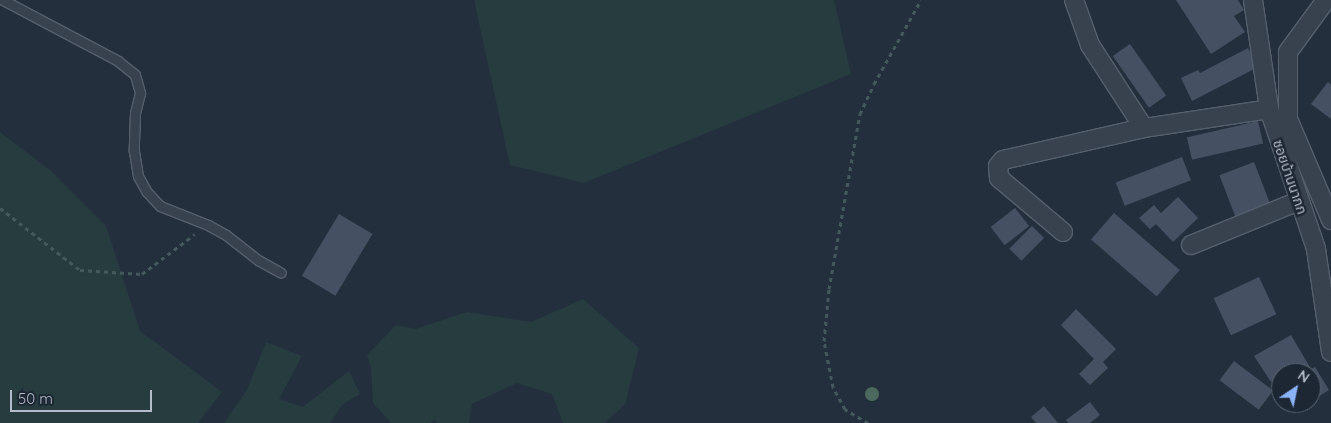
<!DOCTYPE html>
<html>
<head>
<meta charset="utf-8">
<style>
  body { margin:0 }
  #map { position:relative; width:1331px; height:423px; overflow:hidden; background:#242f3e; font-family:Quicksand,"Noto Sans Thai",sans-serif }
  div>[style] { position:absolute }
  .green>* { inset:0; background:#263c3f }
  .building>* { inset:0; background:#455162; transform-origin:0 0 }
  .path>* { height:3px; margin-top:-1.5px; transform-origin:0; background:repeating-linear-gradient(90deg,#44595c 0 4px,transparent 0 8px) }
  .roads { filter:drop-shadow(1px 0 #565f6c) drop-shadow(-1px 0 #565f6c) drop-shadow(0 1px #565f6c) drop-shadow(0 -1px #565f6c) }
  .service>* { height:9px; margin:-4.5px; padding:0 4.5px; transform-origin:4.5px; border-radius:4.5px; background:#38414e }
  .minor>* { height:18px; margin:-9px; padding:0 9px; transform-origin:9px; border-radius:9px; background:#38414e }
  .trees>* { width:14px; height:14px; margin:-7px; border-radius:50%; background:#4b6a5d }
  span { translate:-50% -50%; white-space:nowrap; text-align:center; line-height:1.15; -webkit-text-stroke:5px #1d2633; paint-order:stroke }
  .street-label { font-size:14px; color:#b4bcc9 }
  .north { position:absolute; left:1271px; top:363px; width:50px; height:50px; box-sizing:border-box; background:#1d2633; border:1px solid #59626f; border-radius:50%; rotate:34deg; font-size:14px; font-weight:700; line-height:20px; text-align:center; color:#b4bcc9 }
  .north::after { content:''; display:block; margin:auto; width:18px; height:22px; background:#8ab4f8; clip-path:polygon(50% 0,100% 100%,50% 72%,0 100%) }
  .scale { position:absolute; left:10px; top:390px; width:142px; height:22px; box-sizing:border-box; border:2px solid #b4bcc9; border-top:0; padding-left:6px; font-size:15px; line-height:18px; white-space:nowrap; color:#b4bcc9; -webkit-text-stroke:4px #1d2633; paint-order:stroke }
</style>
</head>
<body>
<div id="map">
  <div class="green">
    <i style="clip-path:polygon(474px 0,834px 0,851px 74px,584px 183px,510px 165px)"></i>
    <i style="clip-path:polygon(0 132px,51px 171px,106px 226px,140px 331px,222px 392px,198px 423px,0 423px)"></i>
    <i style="clip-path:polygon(583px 299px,639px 348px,625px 404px,605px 423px,563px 423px,552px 394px,517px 383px,472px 404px,469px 423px,438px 423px,434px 419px,430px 423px,391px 423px,373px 403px,371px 368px,367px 355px,396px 325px,416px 329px,467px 312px,531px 322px)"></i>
    <i style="clip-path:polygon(266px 342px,302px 356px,279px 399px,303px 407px,349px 371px,360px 394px,343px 404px,330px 423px,224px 423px,247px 390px)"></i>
  </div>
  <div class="building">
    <i style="clip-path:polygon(1176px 0,1238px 0,1244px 10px,1234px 16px,1245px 32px,1211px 54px)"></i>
    <i style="left:1130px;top:44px;width:63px;height:21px;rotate:55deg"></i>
    <i style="clip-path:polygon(1248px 48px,1258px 67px,1192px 101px,1181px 78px,1198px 70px,1200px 73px)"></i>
    <i style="clip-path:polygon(1328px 82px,1331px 85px,1331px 119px,1311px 104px)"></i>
    <i style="left:1258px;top:121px;width:23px;height:73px;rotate:77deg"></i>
    <i style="left:1182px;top:157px;width:25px;height:71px;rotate:69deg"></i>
    <i style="left:1254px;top:162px;width:44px;height:37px;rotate:69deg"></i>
    <i style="clip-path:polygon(1178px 197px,1198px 218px,1173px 242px,1156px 224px,1150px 229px,1139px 218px,1154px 205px,1161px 213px)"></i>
    <i style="left:1015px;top:208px;width:23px;height:31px;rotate:52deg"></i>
    <i style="left:1114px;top:213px;width:87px;height:35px;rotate:41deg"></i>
    <i style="left:339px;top:214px;width:39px;height:72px;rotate:31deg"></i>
    <i style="left:1032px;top:226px;width:17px;height:32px;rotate:45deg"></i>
    <i style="left:1259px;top:277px;width:41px;height:50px;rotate:65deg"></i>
    <i style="clip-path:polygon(1076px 309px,1116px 349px,1103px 362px,1108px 368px,1090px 385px,1079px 374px,1094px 359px,1061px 325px)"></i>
    <i style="clip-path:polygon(1291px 335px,1311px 369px,1315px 367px,1329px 390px,1311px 401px,1311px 373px,1281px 373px,1281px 383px,1278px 378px,1271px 382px,1254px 356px)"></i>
    <i style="left:1234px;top:361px;width:49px;height:24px;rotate:37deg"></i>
    <i style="clip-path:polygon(1090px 402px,1100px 415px,1090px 423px,1068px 423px,1066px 420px)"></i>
    <i style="clip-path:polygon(1044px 406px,1058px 423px,1036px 423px,1031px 417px)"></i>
  </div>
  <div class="path">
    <i style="left:0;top:208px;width:101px;rotate:37.8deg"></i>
    <i style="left:80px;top:270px;width:62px;rotate:3.7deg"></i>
    <i style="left:142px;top:274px;width:66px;rotate:-37deg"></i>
    <i style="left:868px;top:423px;width:27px;rotate:-149deg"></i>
    <i style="left:845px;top:409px;width:25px;rotate:-119deg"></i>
    <i style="left:833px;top:387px;width:47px;rotate:-101.1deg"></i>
    <i style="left:824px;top:341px;width:52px;rotate:-84.5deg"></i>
    <i style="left:829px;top:289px;width:178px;rotate:-80deg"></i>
    <i style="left:860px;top:114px;width:33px;rotate:-65deg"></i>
    <i style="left:874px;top:84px;width:96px;rotate:-60.8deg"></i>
  </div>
  <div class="roads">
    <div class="service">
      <i style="left:3px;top:0;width:130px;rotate:27.9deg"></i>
      <i style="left:118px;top:61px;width:22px;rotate:39deg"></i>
      <i style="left:135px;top:75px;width:19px;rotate:74deg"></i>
      <i style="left:140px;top:93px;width:21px;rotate:104deg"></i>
      <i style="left:135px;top:113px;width:38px;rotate:92deg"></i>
      <i style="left:134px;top:151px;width:25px;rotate:81deg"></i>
      <i style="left:138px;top:176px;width:18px;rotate:61deg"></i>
      <i style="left:147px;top:192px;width:19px;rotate:47deg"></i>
      <i style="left:160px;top:206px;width:52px;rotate:21.6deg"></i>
      <i style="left:208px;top:225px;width:21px;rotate:29deg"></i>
      <i style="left:226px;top:235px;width:41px;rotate:38deg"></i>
      <i style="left:258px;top:260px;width:26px;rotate:29deg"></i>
    </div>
    <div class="minor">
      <i style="left:1074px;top:0;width:48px;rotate:70.4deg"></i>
      <i style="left:1090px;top:45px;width:99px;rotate:57deg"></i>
      <i style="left:1253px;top:0;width:110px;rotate:81.6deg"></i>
      <i style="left:1269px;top:109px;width:148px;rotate:71.4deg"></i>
      <i style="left:1316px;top:249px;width:104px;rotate:81.7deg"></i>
      <i style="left:1326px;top:0;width:64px;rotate:126.2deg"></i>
      <i style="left:1288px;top:52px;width:67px;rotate:90deg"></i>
      <i style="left:1288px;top:119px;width:110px;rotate:66.9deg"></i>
      <i style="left:1063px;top:232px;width:84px;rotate:-139.8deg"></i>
      <i style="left:999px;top:178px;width:12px;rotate:-95deg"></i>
      <i style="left:998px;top:166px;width:8px;rotate:-50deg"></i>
      <i style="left:1003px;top:160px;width:145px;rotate:-12.8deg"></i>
      <i style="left:1144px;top:128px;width:126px;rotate:-8.6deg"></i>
      <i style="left:1191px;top:245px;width:117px;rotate:-22.2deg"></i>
    </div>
  </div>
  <div class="trees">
    <i style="left:872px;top:394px"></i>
  </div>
  <div class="street-label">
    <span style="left:1290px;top:177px;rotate:71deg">ซอยบ้านนากก</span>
  </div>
  <div class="north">N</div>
  <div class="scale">50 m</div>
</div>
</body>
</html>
